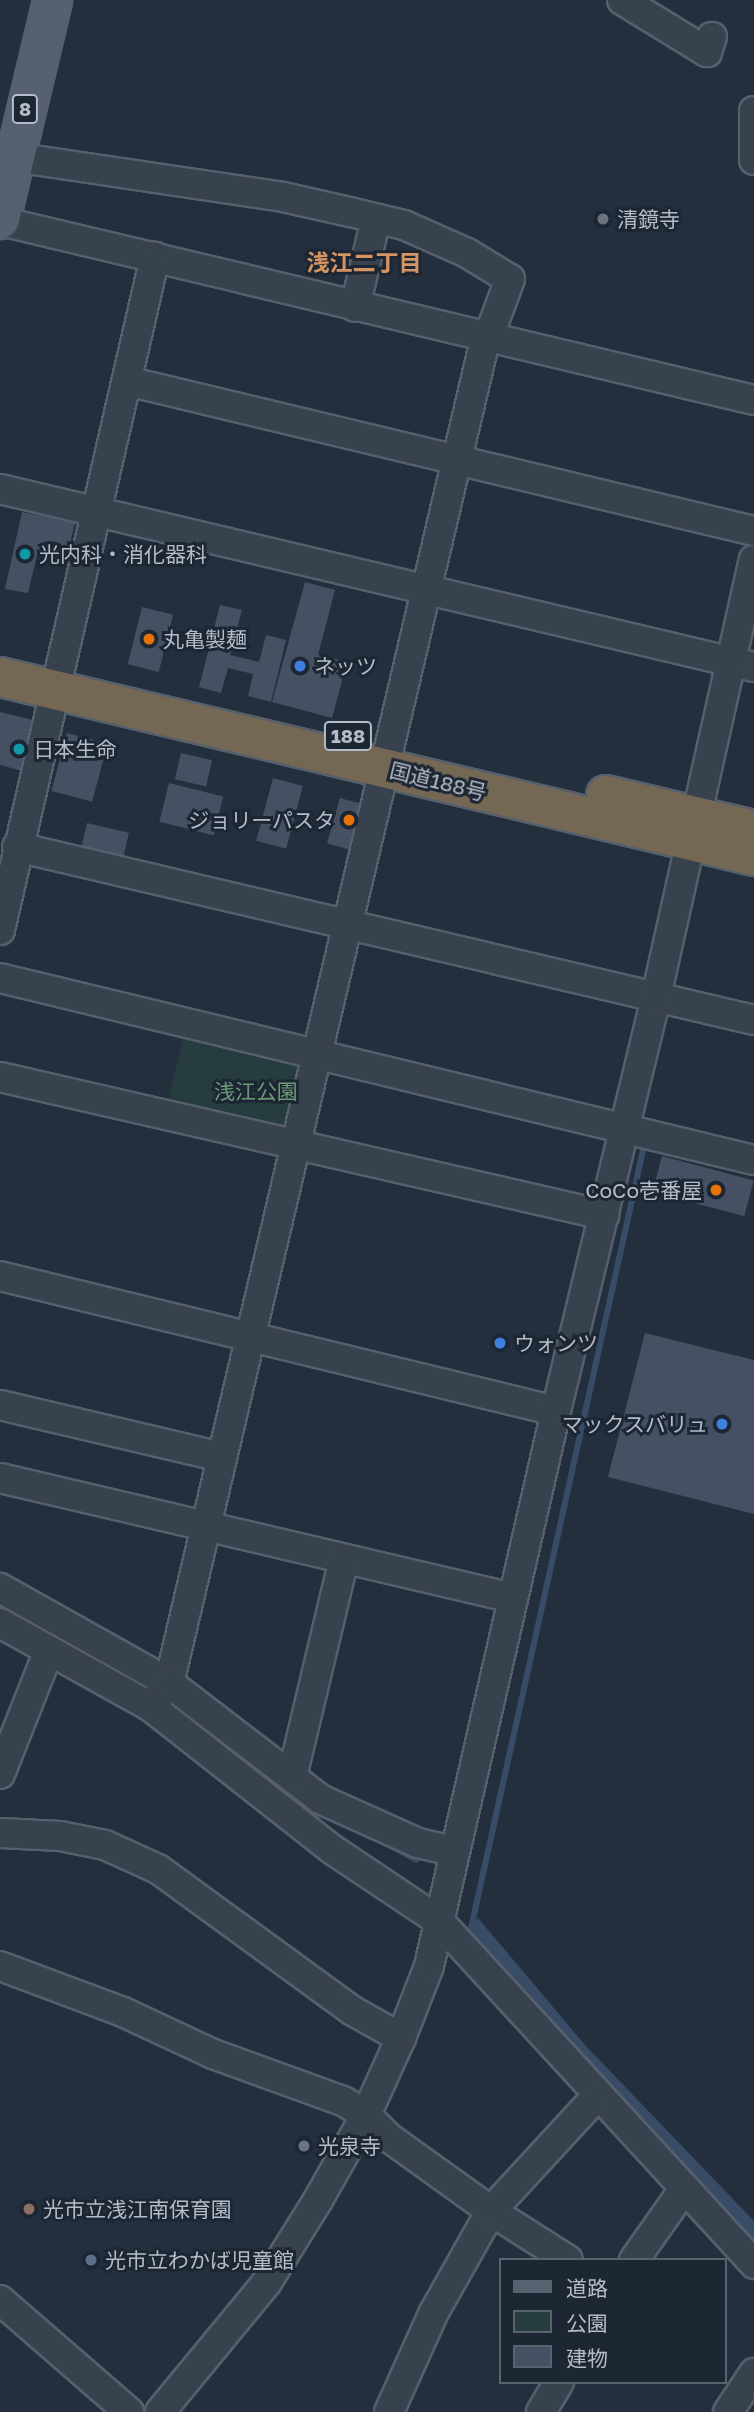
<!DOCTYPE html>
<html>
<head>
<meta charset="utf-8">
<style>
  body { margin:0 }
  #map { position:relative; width:754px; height:2412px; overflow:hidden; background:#242f3e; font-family:"Golos Text","Noto Sans JP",sans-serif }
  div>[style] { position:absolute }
  .green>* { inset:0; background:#263c3f; transform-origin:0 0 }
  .water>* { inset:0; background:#394c67 }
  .stream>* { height:6px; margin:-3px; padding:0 3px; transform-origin:3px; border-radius:3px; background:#394c67 }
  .building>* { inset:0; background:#455162; transform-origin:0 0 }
  .roads { filter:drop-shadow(2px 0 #565f6c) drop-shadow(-2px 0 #565f6c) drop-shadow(0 2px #565f6c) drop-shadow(0 -2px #565f6c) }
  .minor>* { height:28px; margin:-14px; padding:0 14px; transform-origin:14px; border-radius:14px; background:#38414e }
  .major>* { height:37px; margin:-18.5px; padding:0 18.5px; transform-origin:18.5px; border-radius:18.5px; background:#56606e }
  .highway>* { height:38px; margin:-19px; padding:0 19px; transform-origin:19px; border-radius:19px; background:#746855 }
  .dots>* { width:19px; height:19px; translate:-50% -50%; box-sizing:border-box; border:4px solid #1d2633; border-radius:50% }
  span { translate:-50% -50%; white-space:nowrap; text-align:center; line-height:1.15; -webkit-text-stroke:6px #1d2633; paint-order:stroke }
  .shield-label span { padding:2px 5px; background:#1d2633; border:2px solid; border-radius:5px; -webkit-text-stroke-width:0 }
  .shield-label { font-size:19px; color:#b4bcc9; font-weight:700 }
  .poi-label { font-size:21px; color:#b4bcc9 }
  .left { translate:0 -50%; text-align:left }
  .right { translate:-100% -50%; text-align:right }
  .street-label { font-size:21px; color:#b4bcc9 }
  .park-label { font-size:21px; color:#6b9a76 }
  .neighbourhood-label { font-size:23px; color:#d59563; font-weight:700 }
  .legend { position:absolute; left:499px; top:2258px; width:228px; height:126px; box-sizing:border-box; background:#1d2633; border:2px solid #59626f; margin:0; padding:9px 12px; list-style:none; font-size:21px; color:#b4bcc9 }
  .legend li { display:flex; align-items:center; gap:14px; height:35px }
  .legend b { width:35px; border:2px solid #59626f }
</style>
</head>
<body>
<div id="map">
  <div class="green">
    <i style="left:183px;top:1037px;width:121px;height:70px;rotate:13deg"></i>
  </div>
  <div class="water">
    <i style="clip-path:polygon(478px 1918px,585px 2045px,754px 2221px,754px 2243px,473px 1936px,471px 1928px)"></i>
  </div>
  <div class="stream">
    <i style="left:247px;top:1760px;width:77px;rotate:39.2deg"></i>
    <i style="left:307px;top:1809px;width:16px;rotate:22deg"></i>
    <i style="left:383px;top:1842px;width:38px;rotate:28deg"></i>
    <i style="left:475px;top:1932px;width:6px;rotate:-135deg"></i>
    <i style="left:471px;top:1928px;width:18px;rotate:-77deg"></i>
    <i style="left:475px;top:1910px;width:788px;rotate:-77.53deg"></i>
  </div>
  <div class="building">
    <i style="clip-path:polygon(22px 512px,75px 523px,67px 557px,38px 551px,28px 593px,5px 589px)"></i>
    <i style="clip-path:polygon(305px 582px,335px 590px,318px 655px,347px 662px,332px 718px,272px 702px)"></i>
    <i style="clip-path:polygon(220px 605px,242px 610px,230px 655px,259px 662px,266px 635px,286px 640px,271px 702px,248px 696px,253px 674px,228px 668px,221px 693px,199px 687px)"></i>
    <i style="left:142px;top:607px;width:32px;height:59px;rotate:14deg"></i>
    <i style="clip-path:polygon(0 712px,33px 720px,42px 732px,30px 773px,0 765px)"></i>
    <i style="left:67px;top:733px;width:42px;height:60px;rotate:15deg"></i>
    <i style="left:181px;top:753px;width:32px;height:27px;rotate:13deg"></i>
    <i style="left:273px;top:778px;width:31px;height:65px;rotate:15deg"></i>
    <i style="left:169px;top:783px;width:56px;height:40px;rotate:14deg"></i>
    <i style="left:340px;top:798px;width:33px;height:47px;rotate:16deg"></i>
    <i style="left:87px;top:823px;width:43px;height:36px;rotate:13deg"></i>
    <i style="left:662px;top:1156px;width:95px;height:37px;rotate:15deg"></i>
    <i style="clip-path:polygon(645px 1333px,754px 1360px,754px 1514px,608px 1477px)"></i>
  </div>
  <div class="roads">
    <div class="minor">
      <i style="left:622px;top:0;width:100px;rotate:31.5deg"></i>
      <i style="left:707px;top:52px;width:16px;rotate:-72deg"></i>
      <i style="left:754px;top:111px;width:49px;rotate:90deg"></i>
      <i style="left:0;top:155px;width:286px;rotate:8.4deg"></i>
      <i style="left:283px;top:197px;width:69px;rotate:12.6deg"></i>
      <i style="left:350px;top:212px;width:56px;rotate:13.5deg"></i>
      <i style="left:404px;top:225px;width:69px;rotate:24deg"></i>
      <i style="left:467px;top:253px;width:50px;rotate:31.2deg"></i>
      <i style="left:510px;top:279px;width:49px;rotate:110.3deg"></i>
      <i style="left:493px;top:325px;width:13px;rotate:122deg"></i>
      <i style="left:486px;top:336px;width:1384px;rotate:103.24deg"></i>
      <i style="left:169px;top:1683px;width:30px;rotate:127deg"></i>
      <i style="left:0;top:221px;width:775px;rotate:13.35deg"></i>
      <i style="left:355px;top:307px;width:90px;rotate:-76.6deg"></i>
      <i style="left:127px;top:381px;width:645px;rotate:13.45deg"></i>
      <i style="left:0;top:489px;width:775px;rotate:13.28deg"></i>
      <i style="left:17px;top:847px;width:757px;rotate:13.21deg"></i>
      <i style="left:0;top:930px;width:691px;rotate:-77.03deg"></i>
      <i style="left:0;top:978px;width:776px;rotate:13.57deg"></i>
      <i style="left:0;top:1077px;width:620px;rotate:12.87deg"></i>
      <i style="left:0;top:1276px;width:572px;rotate:13.65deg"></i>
      <i style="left:0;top:1405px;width:228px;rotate:13.2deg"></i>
      <i style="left:0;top:1478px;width:527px;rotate:13.17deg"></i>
      <i style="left:0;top:1588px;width:194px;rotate:29.3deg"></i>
      <i style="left:169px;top:1683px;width:190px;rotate:37.5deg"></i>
      <i style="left:320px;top:1799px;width:107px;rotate:24.2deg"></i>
      <i style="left:418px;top:1843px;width:36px;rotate:13deg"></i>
      <i style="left:0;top:1623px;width:173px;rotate:29.1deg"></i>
      <i style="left:151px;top:1707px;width:231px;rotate:38.2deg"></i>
      <i style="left:333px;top:1850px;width:128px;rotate:33.8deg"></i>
      <i style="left:439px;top:1921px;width:466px;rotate:47.4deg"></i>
      <i style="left:0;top:1774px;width:133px;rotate:-68.4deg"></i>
      <i style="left:292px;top:1777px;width:224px;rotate:-76.6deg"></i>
      <i style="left:0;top:1833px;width:60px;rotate:2.9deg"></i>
      <i style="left:60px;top:1836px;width:46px;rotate:11.3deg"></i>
      <i style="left:105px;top:1845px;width:58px;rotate:24.4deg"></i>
      <i style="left:158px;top:1869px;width:241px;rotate:36.1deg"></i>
      <i style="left:353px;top:2011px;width:55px;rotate:29.4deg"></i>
      <i style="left:0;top:1966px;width:131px;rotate:20.5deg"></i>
      <i style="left:123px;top:2012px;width:99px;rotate:25deg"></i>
      <i style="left:213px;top:2054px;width:138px;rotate:19.9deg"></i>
      <i style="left:343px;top:2101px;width:27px;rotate:31deg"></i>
      <i style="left:366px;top:2115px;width:31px;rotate:45deg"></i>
      <i style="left:388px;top:2137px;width:127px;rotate:35.7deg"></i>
      <i style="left:491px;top:2211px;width:91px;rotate:32.5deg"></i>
      <i style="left:634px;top:2260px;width:75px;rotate:-54.8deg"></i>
      <i style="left:677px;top:2199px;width:13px;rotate:-39deg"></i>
      <i style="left:0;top:2300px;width:171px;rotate:41deg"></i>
      <i style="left:160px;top:2412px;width:168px;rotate:-50.5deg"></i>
      <i style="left:267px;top:2282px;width:97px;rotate:-58.1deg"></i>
      <i style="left:318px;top:2200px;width:98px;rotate:-60.5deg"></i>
      <i style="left:366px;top:2115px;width:85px;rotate:-65.6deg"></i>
      <i style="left:401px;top:2038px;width:77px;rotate:-68.7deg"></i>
      <i style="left:429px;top:1966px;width:569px;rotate:-77.11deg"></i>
      <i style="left:556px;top:1411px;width:426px;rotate:-76.4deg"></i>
      <i style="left:656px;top:997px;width:448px;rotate:-77.4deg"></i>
      <i style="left:389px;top:2412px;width:107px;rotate:-65.8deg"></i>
      <i style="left:433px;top:2314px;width:118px;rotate:-60.6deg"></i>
      <i style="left:491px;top:2211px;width:158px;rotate:-47.3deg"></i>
      <i style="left:541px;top:2412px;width:35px;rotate:-59deg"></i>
      <i style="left:728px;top:2412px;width:47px;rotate:-56.3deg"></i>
    </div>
    <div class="major">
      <i style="left:0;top:219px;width:225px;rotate:-76.6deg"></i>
    </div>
    <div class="highway">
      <i style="left:0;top:677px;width:775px;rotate:13.35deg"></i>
      <i style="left:606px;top:795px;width:152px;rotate:13.3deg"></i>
    </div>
  </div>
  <div class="dots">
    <i style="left:603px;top:219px;background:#6b7280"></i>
    <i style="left:25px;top:554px;background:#0f9aa8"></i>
    <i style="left:149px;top:639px;background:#e8710a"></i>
    <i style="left:300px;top:666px;background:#3f7fe0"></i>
    <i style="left:19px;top:749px;background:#0f9aa8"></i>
    <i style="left:349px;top:820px;background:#e8710a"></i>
    <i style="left:716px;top:1190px;background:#e8710a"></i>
    <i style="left:500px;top:1343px;background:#3f7fe0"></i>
    <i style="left:722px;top:1424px;background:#3f7fe0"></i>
    <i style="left:304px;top:2146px;background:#6b7280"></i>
    <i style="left:29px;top:2209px;background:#8d6e63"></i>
    <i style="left:91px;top:2260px;background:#5c6f8a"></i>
  </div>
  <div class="shield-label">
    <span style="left:25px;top:109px">8</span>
    <span style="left:348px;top:736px">188</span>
  </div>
  <div class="poi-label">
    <span class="left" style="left:617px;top:219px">清鏡寺</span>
    <span class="left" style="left:39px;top:554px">光内科・消化器科</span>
    <span class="left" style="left:163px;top:639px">丸亀製麺</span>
    <span class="left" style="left:314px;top:666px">ネッツ</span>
    <span class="left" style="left:33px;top:749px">日本生命</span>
    <span class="right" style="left:335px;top:820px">ジョリーパスタ</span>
    <span class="right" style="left:702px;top:1190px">CoCo壱番屋</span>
    <span class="left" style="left:514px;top:1343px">ウォンツ</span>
    <span class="right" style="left:708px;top:1424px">マックスバリュ</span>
    <span class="left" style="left:318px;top:2146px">光泉寺</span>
    <span class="left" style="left:43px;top:2209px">光市立浅江南保育園</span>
    <span class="left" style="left:105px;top:2260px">光市立わかば児童館</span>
  </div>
  <div class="street-label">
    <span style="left:438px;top:781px;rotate:14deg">国道188号</span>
  </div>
  <div class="park-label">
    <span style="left:256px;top:1091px">浅江公園</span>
  </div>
  <div class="neighbourhood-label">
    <span style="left:364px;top:262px">浅江二丁目</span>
  </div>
  <ul class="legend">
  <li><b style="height:9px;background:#56606e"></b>道路</li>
  <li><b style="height:19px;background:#263c3f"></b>公園</li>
  <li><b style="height:19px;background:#455162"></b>建物</li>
  </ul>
</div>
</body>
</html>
